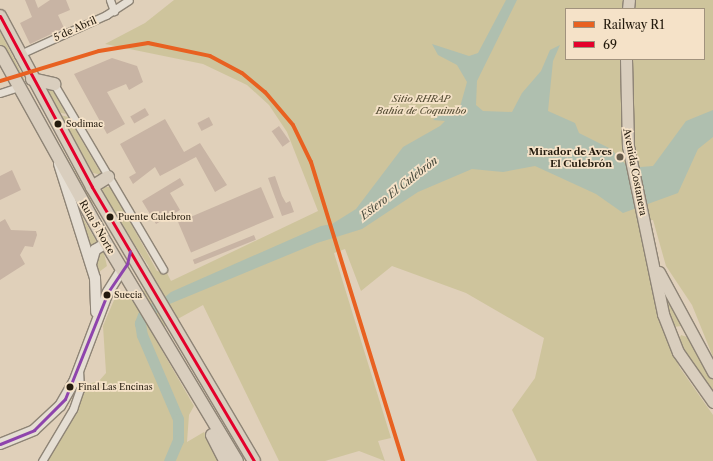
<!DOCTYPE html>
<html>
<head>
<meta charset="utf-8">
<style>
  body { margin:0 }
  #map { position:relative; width:713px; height:461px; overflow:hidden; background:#e0d0ba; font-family:"Libre Caslon Text",serif }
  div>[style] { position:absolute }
  .green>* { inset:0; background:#cec49c }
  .water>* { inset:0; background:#afbfaf }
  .river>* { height:11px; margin:-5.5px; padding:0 5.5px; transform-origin:5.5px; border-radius:5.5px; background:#afbfaf }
  .building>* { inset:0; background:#c8b4a4; transform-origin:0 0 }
  .roads { filter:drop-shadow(1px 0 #8e8476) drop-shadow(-1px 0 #8e8476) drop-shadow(0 1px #8e8476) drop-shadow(0 -1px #8e8476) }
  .minor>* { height:7px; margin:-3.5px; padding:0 3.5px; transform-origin:3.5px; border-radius:3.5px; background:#e5ded3 }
  .secondary>* { height:10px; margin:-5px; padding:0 5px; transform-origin:5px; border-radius:5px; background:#e5ded3 }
  .primary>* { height:11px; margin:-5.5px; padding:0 5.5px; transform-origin:5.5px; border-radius:5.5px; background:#d9cebe }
  .trunk>* { height:12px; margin:-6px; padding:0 6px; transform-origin:6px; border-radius:6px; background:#d9cebe }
  .bus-1>* { height:3px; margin:-1.5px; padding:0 1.5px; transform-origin:1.5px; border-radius:1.5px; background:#e4002b }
  .bus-2>* { height:3px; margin:-1.5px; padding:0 1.5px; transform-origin:1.5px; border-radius:1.5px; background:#8e44ad }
  .rail-1>* { height:4px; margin:-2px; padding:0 2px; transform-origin:2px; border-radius:2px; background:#e86121 }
  .dots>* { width:11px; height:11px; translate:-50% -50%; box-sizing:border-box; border:2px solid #f5e2c8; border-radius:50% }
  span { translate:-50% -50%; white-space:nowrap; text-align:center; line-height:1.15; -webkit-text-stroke:3.5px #f5e2c8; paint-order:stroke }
  .bus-label { font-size:9px; color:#231a0d }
  .left { translate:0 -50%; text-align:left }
  .street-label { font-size:10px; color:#231a0d }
  .park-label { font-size:10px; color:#524a31; font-style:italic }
  .poi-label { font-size:10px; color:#231a0d; font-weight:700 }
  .right { translate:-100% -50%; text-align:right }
  .water-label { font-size:11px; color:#47493c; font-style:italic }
  .legend { position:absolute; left:565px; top:8px; width:140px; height:52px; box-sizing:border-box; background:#f5e2c8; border:1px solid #a1927d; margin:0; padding:5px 7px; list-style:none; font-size:12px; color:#231a0d }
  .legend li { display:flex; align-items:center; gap:8px; height:20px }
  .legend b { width:20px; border:1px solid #a1927d }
</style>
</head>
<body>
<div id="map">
  <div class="green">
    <i style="clip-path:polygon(evenodd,174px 0,713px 0,713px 357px,692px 305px,666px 266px,653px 220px,639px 220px,667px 339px,680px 368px,713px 415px,713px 461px,537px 461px,512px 410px,535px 378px,544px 338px,466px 293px,392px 266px,361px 291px,345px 249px,334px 253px,391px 438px,378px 441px,385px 461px,359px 451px,325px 461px,279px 461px,203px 305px,165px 326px,156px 340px,194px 406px,189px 415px,187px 442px,204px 432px,221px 461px,48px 461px,88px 384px,99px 381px,106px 373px,103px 326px,114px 300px,131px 292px,157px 289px,148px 265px,102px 195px,103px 187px,111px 187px,157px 271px,167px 273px,171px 281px,318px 211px,287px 132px,269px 105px,247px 85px,203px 64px,105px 44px,145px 23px,174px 0,566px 9px,704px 9px,704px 59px,566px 59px,566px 9px)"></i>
    <i style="clip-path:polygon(0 31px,9px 49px,25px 80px,18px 79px,9px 63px,0 45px)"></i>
    <i style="clip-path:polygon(45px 86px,53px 91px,66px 114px,58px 112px)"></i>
    <i style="clip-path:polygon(28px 90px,93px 203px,90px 206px)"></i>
    <i style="clip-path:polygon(60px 115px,68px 117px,102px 175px,93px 173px)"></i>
    <i style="clip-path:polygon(80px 213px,98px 244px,91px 252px,78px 215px)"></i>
    <i style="clip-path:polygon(103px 249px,107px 266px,99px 272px,95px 258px)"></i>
    <i style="clip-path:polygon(663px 290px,683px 326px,671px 327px)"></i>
    <i style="clip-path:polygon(681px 335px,687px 337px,713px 378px,713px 395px,678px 342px)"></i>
  </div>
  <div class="water">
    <i style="clip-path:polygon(506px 0,517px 0,477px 81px,476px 105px,483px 111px,512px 112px,522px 93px,541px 71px,550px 50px,560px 45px,553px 61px,548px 111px,575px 123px,579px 133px,611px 149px,629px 168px,653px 166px,686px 121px,713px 110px,713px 137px,698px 149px,678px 193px,623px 213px,596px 194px,535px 166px,503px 172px,472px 169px,418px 192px,362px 229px,317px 243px,143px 315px,171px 292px,321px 226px,332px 224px,356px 209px,403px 147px,440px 126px,445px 121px,433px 120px,442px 113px,458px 114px,467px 82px,457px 65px,438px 55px,432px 44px,469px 56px,478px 53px)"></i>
  </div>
  <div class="river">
    <i style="left:155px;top:307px;width:14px;rotate:146deg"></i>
    <i style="left:143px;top:315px;width:9px;rotate:111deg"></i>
    <i style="left:140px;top:323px;width:12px;rotate:81deg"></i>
    <i style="left:142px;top:335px;width:91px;rotate:66.8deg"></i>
    <i style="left:178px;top:419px;width:21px;rotate:90deg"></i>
    <i style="left:178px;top:440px;width:23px;rotate:113deg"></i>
  </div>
  <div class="building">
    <i style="clip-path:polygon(25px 0,35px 0,38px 8px,50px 0,66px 0,70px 10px,58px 15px,64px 28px,30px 44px,20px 23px,32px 17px)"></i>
    <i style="clip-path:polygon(112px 58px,137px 66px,143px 82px,129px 90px,126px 84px,107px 92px,125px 124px,107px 134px,74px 74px)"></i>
    <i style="left:145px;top:108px;width:8px;height:17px;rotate:60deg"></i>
    <i style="left:209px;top:117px;width:9px;height:13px;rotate:63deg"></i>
    <i style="clip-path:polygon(165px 119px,184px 152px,200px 143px,227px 185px,215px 192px,196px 157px,160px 176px,155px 167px,133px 184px,129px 177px,136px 173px,120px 144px)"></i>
    <i style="left:279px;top:126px;width:19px;height:9px;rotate:55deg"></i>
    <i style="clip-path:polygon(12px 170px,21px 190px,0 200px,0 176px)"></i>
    <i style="clip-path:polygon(275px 176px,282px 196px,286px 203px,290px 201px,294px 212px,282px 216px,268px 178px)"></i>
    <i style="clip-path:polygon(180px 178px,184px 185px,170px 193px,180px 210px,156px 224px,142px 201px)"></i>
    <i style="left:261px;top:187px;width:33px;height:90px;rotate:67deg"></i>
    <i style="clip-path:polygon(5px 219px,11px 230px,36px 231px,37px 235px,33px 247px,25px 246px,20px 255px,25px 264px,0 280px,0 222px)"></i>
    <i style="left:254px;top:235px;width:5px;height:66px;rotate:68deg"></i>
  </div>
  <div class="roads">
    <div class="minor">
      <i style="left:110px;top:0;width:12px;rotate:70deg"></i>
      <i style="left:18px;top:55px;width:97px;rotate:-24.4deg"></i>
      <i style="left:106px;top:15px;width:27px;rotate:-33deg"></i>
      <i style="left:54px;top:84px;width:215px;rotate:59.5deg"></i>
      <i style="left:0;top:93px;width:19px;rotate:-18deg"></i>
      <i style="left:42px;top:461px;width:61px;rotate:-59.2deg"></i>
      <i style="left:73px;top:409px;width:21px;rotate:-71deg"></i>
      <i style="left:80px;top:389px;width:18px;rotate:-93deg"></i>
    </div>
    <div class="secondary">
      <i style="left:59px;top:164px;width:120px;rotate:72.5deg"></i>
      <i style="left:95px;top:278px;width:34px;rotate:88deg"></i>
      <i style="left:91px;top:264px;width:15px;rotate:-74deg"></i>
      <i style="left:95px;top:250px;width:13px;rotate:-32deg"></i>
      <i style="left:0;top:444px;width:37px;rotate:-22deg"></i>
      <i style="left:34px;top:430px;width:35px;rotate:-43deg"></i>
      <i style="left:60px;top:406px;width:28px;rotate:-60deg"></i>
      <i style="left:74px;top:382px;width:96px;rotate:-69.3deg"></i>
      <i style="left:108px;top:292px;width:26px;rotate:-58deg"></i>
    </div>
    <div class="primary">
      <i style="left:628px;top:9px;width:9px;rotate:-84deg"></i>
      <i style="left:626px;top:59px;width:87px;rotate:88.7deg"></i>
      <i style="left:628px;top:146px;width:172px;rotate:78.2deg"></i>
      <i style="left:663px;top:314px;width:41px;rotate:68.5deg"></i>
      <i style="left:678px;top:352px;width:61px;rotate:55deg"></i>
      <i style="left:659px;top:272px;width:114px;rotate:61.6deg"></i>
    </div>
    <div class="trunk">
      <i style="left:0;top:16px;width:194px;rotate:61.7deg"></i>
      <i style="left:92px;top:187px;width:318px;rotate:59.4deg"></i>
      <i style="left:0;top:52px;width:218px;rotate:61deg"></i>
      <i style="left:106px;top:243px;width:254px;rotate:59deg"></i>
      <i style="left:32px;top:79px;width:23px;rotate:13deg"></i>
      <i style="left:92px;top:187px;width:19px;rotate:-32deg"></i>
      <i style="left:212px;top:435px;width:29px;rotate:63deg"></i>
    </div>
  </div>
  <div class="bus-1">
    <i style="left:0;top:16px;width:194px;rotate:61.7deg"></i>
    <i style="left:92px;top:187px;width:318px;rotate:59.4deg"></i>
  </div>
  <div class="bus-2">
    <i style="left:0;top:444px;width:37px;rotate:-22deg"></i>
    <i style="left:34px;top:430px;width:44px;rotate:-45deg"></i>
    <i style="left:65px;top:399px;width:115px;rotate:-68.1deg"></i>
    <i style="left:108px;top:292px;width:34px;rotate:-56deg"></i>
    <i style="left:127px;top:264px;width:13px;rotate:-77deg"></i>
  </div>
  <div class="rail-1">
    <i style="left:0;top:81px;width:103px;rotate:-16.9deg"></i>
    <i style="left:99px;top:51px;width:50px;rotate:-9.3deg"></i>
    <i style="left:148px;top:43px;width:63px;rotate:11.8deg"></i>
    <i style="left:210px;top:56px;width:36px;rotate:28deg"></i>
    <i style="left:242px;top:73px;width:30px;rotate:40deg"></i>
    <i style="left:265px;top:92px;width:43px;rotate:49.7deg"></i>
    <i style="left:293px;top:125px;width:41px;rotate:64.1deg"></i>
    <i style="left:311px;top:162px;width:313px;rotate:72.9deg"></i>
  </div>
  <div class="dots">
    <i style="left:58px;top:124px;background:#231a0d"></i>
    <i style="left:620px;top:157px;background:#655a4a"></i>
    <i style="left:110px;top:217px;background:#231a0d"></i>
    <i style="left:107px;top:295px;background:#231a0d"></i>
    <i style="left:70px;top:387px;background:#231a0d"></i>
  </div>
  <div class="bus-label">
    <span class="left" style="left:66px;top:124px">Sodimac</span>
    <span class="left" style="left:118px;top:217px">Puente Culebron</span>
    <span class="left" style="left:114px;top:295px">Suecia</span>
    <span class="left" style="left:78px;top:387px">Final Las Encinas</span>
  </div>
  <div class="street-label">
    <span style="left:75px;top:29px;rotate:-24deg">5 de Abril</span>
    <span style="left:635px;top:172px;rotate:79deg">Avenida Costanera</span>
    <span style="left:97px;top:227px;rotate:60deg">Ruta 5 Norte</span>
  </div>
  <div class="park-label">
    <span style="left:421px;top:104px">Sitio RHRAP<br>Bahía de Coquimbo</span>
  </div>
  <div class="poi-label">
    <span class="right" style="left:612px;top:157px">Mirador de Aves<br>El Culebrón</span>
  </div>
  <div class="water-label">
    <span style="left:399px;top:188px;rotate:-38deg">Estero El Culebrón</span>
  </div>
  <ul class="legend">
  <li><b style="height:5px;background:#e86121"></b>Railway R1</li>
  <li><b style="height:5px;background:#e4002b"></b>69</li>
  </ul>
</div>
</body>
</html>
